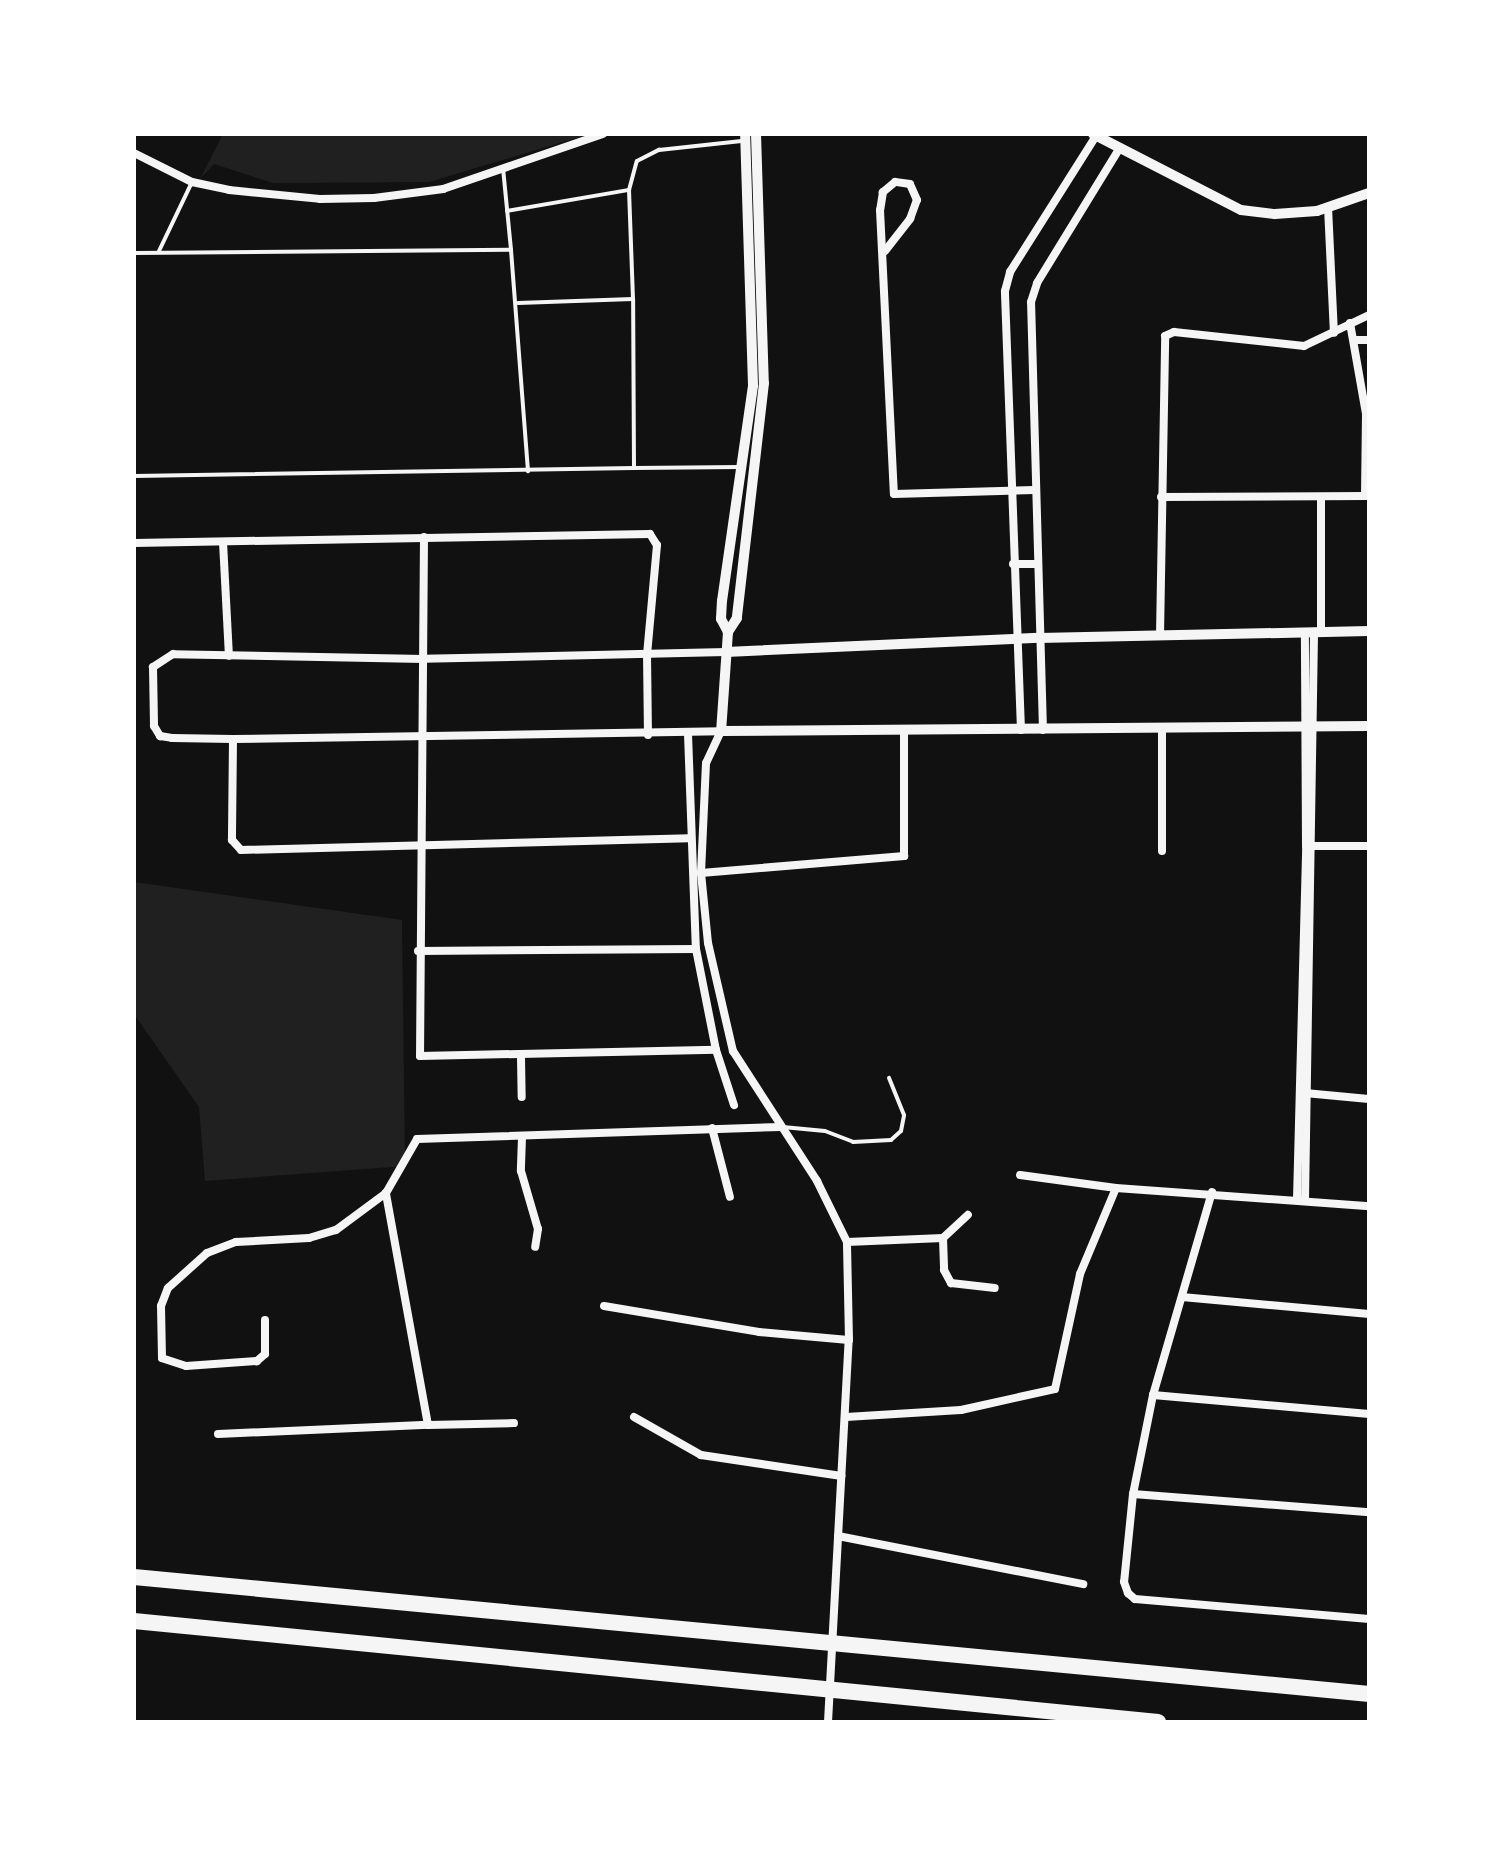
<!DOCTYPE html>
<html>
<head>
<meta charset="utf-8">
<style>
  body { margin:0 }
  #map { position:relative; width:1503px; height:1856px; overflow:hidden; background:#111; font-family:"Alegreya Sans",sans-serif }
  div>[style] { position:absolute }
  .green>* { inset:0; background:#202020 }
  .service>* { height:4px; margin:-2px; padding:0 2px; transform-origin:2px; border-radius:2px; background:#f5f5f5 }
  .minor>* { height:8px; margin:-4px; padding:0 4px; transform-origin:4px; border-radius:4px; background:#f5f5f5 }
  .tertiary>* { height:10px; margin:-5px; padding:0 5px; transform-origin:5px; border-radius:5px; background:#f5f5f5 }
  .motorway>* { height:16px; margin:-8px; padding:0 8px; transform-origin:8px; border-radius:8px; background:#f5f5f5 }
  span { translate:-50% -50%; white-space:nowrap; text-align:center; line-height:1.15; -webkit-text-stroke:7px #fff; paint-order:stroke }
  .frame { position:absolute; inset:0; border:136px solid #fff; pointer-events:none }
</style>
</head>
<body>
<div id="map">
  <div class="green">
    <i style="clip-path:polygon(223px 134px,590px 134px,429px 182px,273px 183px,214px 164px,200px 179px)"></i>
    <i style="clip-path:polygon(134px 882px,402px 920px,405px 1166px,205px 1181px,199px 1107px,134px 1014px)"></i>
  </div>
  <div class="service">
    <i style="left:503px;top:168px;width:82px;rotate:84.4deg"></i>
    <i style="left:507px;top:211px;width:124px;rotate:-9.8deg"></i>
    <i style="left:159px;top:251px;width:76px;rotate:-64.4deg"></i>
    <i style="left:134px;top:253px;width:377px;rotate:-0.5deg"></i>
    <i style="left:511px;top:250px;width:222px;rotate:85.6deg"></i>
    <i style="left:518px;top:303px;width:115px;rotate:-2deg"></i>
    <i style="left:633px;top:299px;width:109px;rotate:-92.1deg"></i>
    <i style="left:629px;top:190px;width:30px;rotate:-75deg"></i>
    <i style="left:637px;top:161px;width:25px;rotate:-27deg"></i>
    <i style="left:659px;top:150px;width:83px;rotate:-6.2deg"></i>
    <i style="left:634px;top:468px;width:106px;rotate:-0.5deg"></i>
    <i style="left:134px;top:476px;width:500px;rotate:-0.92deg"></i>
    <i style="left:634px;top:468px;width:169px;rotate:-90.3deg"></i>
    <i style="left:783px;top:1127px;width:42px;rotate:5.4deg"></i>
    <i style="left:825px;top:1131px;width:30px;rotate:21deg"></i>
    <i style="left:853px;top:1142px;width:38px;rotate:-3deg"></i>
    <i style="left:891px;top:1140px;width:13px;rotate:-42deg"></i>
    <i style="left:901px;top:1131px;width:16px;rotate:-79deg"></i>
    <i style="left:904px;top:1115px;width:40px;rotate:-112deg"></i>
  </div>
  <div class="minor">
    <i style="left:134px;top:153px;width:65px;rotate:26.6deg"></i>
    <i style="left:192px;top:182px;width:38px;rotate:12deg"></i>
    <i style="left:229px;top:190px;width:91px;rotate:5.6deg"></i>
    <i style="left:320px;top:199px;width:54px;rotate:-1.1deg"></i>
    <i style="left:374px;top:198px;width:70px;rotate:-7.4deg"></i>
    <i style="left:443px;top:189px;width:169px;rotate:-19deg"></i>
    <i style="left:1328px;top:207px;width:126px;rotate:87.3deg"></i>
    <i style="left:885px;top:251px;width:41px;rotate:-52deg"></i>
    <i style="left:910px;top:219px;width:20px;rotate:-70deg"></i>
    <i style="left:917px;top:200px;width:17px;rotate:-114deg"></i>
    <i style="left:910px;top:184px;width:15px;rotate:-172deg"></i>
    <i style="left:895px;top:182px;width:16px;rotate:140deg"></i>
    <i style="left:883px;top:192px;width:18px;rotate:99deg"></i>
    <i style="left:880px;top:210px;width:284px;rotate:87.2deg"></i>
    <i style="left:894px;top:494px;width:140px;rotate:-1.6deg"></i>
    <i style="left:1350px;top:323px;width:92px;rotate:80deg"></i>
    <i style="left:1366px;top:414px;width:82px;rotate:90.7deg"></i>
    <i style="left:1356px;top:340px;width:13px"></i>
    <i style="left:1161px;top:497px;width:208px;rotate:-0.3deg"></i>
    <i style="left:1321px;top:498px;width:134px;rotate:90deg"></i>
    <i style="left:424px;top:537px;width:519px;rotate:90.44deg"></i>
    <i style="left:420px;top:1056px;width:296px;rotate:-1.2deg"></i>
    <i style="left:716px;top:1050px;width:58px;rotate:71.9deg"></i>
    <i style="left:223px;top:542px;width:114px;rotate:87deg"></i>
    <i style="left:134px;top:543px;width:516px;rotate:-1deg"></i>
    <i style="left:650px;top:534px;width:13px;rotate:58deg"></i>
    <i style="left:657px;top:545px;width:109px;rotate:95.2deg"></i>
    <i style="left:647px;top:654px;width:81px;rotate:89.3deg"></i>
    <i style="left:1013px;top:564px;width:23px"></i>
    <i style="left:1160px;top:635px;width:299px;rotate:-89deg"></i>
    <i style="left:1165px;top:336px;width:10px;rotate:-24deg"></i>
    <i style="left:1174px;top:332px;width:131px;rotate:6.1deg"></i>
    <i style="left:1304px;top:346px;width:72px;rotate:-25.5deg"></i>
    <i style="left:726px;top:652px;width:302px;rotate:178.7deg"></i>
    <i style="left:424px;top:659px;width:251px;rotate:-178.9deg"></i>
    <i style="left:173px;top:654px;width:24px;rotate:147deg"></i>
    <i style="left:153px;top:667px;width:59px;rotate:89deg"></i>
    <i style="left:154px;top:726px;width:12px;rotate:59deg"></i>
    <i style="left:160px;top:736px;width:12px;rotate:9deg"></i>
    <i style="left:172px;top:738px;width:61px;rotate:0.9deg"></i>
    <i style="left:233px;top:739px;width:488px;rotate:-0.9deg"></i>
    <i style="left:721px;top:731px;width:35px;rotate:115deg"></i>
    <i style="left:706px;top:763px;width:110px;rotate:92.6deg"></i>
    <i style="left:701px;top:873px;width:70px;rotate:84.3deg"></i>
    <i style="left:708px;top:943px;width:111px;rotate:77deg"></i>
    <i style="left:733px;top:1051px;width:155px;rotate:57.1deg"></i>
    <i style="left:817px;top:1181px;width:68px;rotate:63.8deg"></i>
    <i style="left:1162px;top:728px;width:123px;rotate:90deg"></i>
    <i style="left:1021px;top:730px;width:439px;rotate:-92.1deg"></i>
    <i style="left:1005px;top:291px;width:20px;rotate:-75deg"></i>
    <i style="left:1010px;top:272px;width:161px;rotate:-57.7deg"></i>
    <i style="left:1043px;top:730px;width:428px;rotate:-91.6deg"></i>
    <i style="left:1031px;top:302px;width:20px;rotate:-72deg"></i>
    <i style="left:1037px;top:283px;width:157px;rotate:-58.5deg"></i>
    <i style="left:688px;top:734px;width:215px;rotate:87.9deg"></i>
    <i style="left:696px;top:949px;width:103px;rotate:78.8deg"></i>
    <i style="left:233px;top:739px;width:101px;rotate:90.6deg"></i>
    <i style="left:232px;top:840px;width:13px;rotate:48deg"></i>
    <i style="left:241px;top:850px;width:448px;rotate:-1.5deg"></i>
    <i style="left:1310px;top:846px;width:59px"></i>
    <i style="left:701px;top:873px;width:204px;rotate:-4.8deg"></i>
    <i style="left:904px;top:856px;width:125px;rotate:-90deg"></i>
    <i style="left:418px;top:951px;width:278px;rotate:-0.4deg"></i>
    <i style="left:521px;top:1058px;width:39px;rotate:89deg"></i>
    <i style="left:1305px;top:1093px;width:64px;rotate:5.4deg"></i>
    <i style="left:712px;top:1128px;width:71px;rotate:75.4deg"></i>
    <i style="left:522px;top:1137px;width:34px;rotate:92deg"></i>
    <i style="left:521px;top:1171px;width:60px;rotate:73.7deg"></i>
    <i style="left:538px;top:1229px;width:18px;rotate:99deg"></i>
    <i style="left:1020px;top:1175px;width:97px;rotate:7.7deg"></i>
    <i style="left:1116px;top:1188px;width:254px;rotate:4.1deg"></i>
    <i style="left:1212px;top:1192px;width:211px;rotate:106.2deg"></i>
    <i style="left:1153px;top:1395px;width:101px;rotate:101.4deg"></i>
    <i style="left:1133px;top:1494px;width:88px;rotate:95.8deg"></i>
    <i style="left:1124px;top:1582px;width:12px;rotate:70deg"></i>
    <i style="left:1128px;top:1593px;width:9px;rotate:41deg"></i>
    <i style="left:1135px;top:1599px;width:235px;rotate:4.9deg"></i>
    <i style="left:1297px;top:1199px;width:353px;rotate:-88.5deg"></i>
    <i style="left:1306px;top:846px;width:214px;rotate:-90.3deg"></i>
    <i style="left:1305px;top:1200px;width:568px;rotate:-89.09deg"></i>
    <i style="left:943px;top:1238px;width:32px;rotate:88deg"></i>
    <i style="left:944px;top:1270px;width:15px;rotate:62deg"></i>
    <i style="left:951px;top:1283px;width:44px;rotate:6.5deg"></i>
    <i style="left:1182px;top:1297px;width:188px;rotate:5.2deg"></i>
    <i style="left:604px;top:1306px;width:157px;rotate:9.5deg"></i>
    <i style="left:759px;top:1332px;width:90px;rotate:5.1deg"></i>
    <i style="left:265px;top:1320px;width:34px;rotate:90deg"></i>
    <i style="left:265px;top:1354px;width:11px;rotate:139deg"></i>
    <i style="left:257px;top:1361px;width:71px;rotate:176deg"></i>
    <i style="left:186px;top:1366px;width:25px;rotate:-162deg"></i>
    <i style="left:162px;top:1358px;width:52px;rotate:-91.1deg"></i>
    <i style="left:161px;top:1306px;width:19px;rotate:-69deg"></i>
    <i style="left:168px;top:1288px;width:52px;rotate:-41.9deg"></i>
    <i style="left:207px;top:1253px;width:31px;rotate:-21deg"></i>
    <i style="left:236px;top:1242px;width:73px;rotate:-3.1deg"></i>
    <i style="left:309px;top:1238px;width:28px;rotate:-17deg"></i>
    <i style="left:336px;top:1230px;width:62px;rotate:-36.5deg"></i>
    <i style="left:386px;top:1193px;width:62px;rotate:-60.1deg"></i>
    <i style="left:417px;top:1139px;width:364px;rotate:-1.9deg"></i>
    <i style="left:1153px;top:1395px;width:217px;rotate:5deg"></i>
    <i style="left:634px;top:1417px;width:77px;rotate:29.6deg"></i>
    <i style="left:701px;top:1455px;width:142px;rotate:8.5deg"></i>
    <i style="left:846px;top:1417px;width:115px;rotate:-3.5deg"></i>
    <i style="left:961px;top:1410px;width:96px;rotate:-12.6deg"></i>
    <i style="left:1055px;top:1389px;width:118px;rotate:-77.7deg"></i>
    <i style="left:1080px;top:1274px;width:93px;rotate:-67.3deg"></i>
    <i style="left:428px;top:1425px;width:86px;rotate:-1.3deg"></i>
    <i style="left:218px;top:1434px;width:210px;rotate:-2.5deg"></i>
    <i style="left:428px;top:1425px;width:236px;rotate:-100.3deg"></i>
    <i style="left:1133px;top:1494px;width:237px;rotate:4.4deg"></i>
    <i style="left:838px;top:1536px;width:250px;rotate:11.1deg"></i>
    <i style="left:828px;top:1722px;width:383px;rotate:-86.9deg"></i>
    <i style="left:849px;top:1340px;width:98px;rotate:-91.2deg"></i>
    <i style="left:847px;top:1242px;width:96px;rotate:-2.4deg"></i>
    <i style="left:943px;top:1238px;width:34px;rotate:-43deg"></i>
  </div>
  <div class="tertiary">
    <i style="left:756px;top:134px;width:249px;rotate:88.2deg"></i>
    <i style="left:764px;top:383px;width:237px;rotate:96.6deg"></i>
    <i style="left:737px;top:618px;width:17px;rotate:123deg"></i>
    <i style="left:728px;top:632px;width:99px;rotate:94deg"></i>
    <i style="left:721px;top:731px;width:648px;rotate:-0.44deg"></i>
    <i style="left:1093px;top:134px;width:166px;rotate:27.2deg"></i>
    <i style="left:1241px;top:210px;width:34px;rotate:7deg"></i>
    <i style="left:1275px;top:214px;width:42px;rotate:-4.1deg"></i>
    <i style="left:1317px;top:211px;width:55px;rotate:-19.1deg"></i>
    <i style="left:728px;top:632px;width:15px;rotate:-118deg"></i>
    <i style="left:721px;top:619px;width:18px;rotate:-87deg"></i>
    <i style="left:722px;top:601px;width:218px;rotate:-81.8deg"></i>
    <i style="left:753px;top:385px;width:251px;rotate:-91.8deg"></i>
    <i style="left:726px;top:652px;width:313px;rotate:-2.6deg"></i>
    <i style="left:1039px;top:638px;width:330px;rotate:-1.2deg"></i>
  </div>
  <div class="motorway">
    <i style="left:134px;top:1577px;width:1241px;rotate:5.41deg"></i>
    <i style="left:134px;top:1621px;width:1029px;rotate:5.63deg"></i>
  </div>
  <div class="frame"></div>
</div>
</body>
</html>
